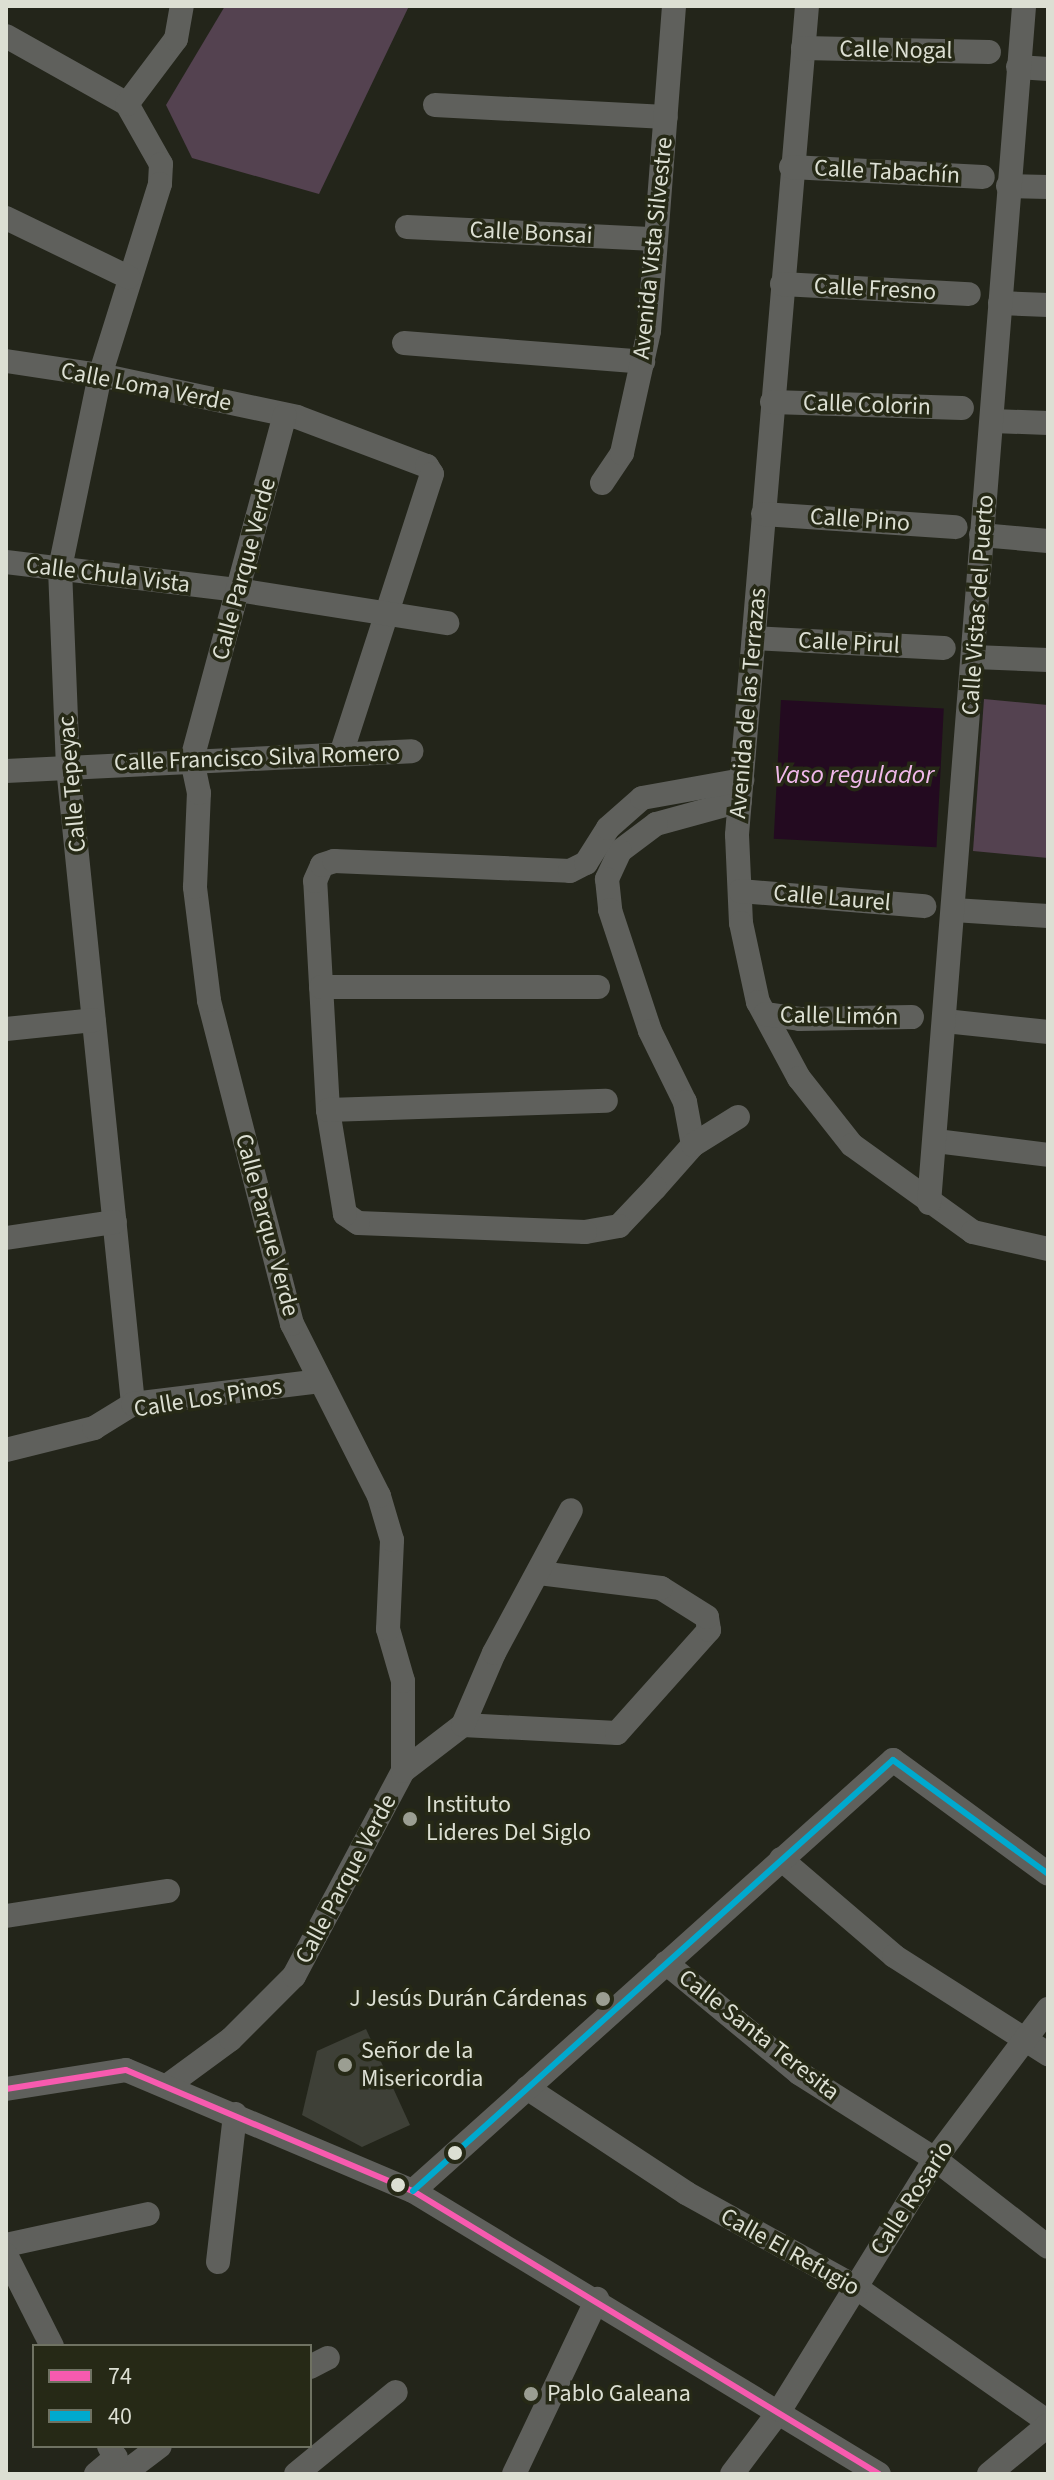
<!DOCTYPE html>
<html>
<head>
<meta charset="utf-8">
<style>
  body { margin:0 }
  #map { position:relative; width:1054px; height:2480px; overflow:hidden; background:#23251a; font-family:"Source Sans 3",sans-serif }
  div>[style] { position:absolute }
  .green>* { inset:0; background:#544250 }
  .water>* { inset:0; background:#230a20; transform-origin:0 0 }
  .building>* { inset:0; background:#3e4037 }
  .minor>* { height:24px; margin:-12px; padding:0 12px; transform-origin:12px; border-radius:12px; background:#5f605c }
  .bus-1>* { height:6px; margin:-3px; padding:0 3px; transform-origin:3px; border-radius:3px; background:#f75aaf }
  .bus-2>* { height:6px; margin:-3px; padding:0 3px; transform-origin:3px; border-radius:3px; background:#00a9ce }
  .dots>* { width:22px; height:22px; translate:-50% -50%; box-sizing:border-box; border:4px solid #262916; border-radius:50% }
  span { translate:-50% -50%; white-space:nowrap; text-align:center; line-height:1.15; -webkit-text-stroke:7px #262916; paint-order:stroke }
  .street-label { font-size:24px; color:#dcdfd3 }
  .poi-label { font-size:24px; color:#dcdfd3 }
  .left { translate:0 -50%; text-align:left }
  .right { translate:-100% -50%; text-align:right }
  .water-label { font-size:26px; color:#f1b9eb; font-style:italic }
  .frame { position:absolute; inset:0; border:8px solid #dcdfd3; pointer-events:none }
  .legend { position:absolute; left:32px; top:2344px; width:280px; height:104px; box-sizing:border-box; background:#262916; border:2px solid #6f7262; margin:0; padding:10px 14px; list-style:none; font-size:24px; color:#dcdfd3 }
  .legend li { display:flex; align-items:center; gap:16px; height:40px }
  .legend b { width:40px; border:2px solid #6f7262 }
</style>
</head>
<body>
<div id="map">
  <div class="green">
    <i style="clip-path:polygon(225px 6px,409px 6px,319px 194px,192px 158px,166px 105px)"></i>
    <i style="clip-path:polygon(984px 699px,1048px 705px,1048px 858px,973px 851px)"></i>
  </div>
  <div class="water">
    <i style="left:781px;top:700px;width:163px;height:139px;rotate:3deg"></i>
  </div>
  <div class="building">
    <i style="clip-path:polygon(366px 2029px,410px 2125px,362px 2147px,302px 2115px,317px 2051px)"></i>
  </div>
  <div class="minor">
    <i style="left:807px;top:6px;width:832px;rotate:94.83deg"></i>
    <i style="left:737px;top:835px;width:88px;rotate:87.4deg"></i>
    <i style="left:741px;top:923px;width:81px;rotate:77.9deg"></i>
    <i style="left:758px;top:1002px;width:86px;rotate:61.7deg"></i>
    <i style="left:799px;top:1078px;width:85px;rotate:51.7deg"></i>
    <i style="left:852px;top:1145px;width:149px;rotate:35.7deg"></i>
    <i style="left:973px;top:1232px;width:77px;rotate:12.8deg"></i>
    <i style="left:6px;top:36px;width:139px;rotate:29.3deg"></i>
    <i style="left:127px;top:104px;width:69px;rotate:60.5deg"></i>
    <i style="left:161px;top:164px;width:20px;rotate:93deg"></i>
    <i style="left:160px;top:184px;width:200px;rotate:107.4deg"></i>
    <i style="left:100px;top:375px;width:198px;rotate:101.7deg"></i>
    <i style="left:60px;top:569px;width:198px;rotate:87.7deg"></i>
    <i style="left:68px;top:767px;width:640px;rotate:84.17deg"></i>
    <i style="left:803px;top:48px;width:186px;rotate:1.2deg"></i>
    <i style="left:1018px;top:67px;width:30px;rotate:4deg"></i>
    <i style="left:127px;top:104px;width:81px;rotate:-53deg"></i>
    <i style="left:176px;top:39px;width:34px;rotate:-80deg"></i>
    <i style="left:435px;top:105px;width:231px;rotate:3deg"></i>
    <i style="left:791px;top:167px;width:192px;rotate:3deg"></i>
    <i style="left:1008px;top:186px;width:40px;rotate:1.4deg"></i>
    <i style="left:6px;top:218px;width:136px;rotate:25.8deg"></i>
    <i style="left:407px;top:227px;width:248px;rotate:2.8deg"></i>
    <i style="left:782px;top:284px;width:187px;rotate:3.1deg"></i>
    <i style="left:1000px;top:303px;width:48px;rotate:2.4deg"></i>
    <i style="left:404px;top:343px;width:240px;rotate:4.5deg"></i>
    <i style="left:6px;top:361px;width:95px;rotate:8.5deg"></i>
    <i style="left:100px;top:375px;width:201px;rotate:12deg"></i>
    <i style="left:297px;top:417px;width:139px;rotate:20.7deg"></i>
    <i style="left:427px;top:466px;width:9px;rotate:58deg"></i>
    <i style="left:432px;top:474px;width:294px;rotate:108deg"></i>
    <i style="left:772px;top:402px;width:190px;rotate:1.8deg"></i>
    <i style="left:993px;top:421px;width:55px;rotate:2.1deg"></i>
    <i style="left:602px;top:483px;width:36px;rotate:-56deg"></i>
    <i style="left:622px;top:453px;width:125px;rotate:-77.5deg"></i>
    <i style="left:649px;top:331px;width:326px;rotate:-85.6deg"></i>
    <i style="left:763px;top:514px;width:193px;rotate:3.9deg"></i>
    <i style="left:981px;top:535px;width:67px;rotate:5.1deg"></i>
    <i style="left:6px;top:562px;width:234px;rotate:6.9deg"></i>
    <i style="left:238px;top:590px;width:212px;rotate:9deg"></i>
    <i style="left:754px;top:638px;width:190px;rotate:3deg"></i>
    <i style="left:974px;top:657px;width:74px;rotate:2.3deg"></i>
    <i style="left:6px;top:771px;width:406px;rotate:-2.8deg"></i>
    <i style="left:740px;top:801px;width:87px;rotate:164.7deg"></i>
    <i style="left:656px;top:824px;width:45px;rotate:143.1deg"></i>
    <i style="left:620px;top:851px;width:31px;rotate:115deg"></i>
    <i style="left:607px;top:879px;width:31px;rotate:84deg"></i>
    <i style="left:610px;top:910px;width:127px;rotate:71.7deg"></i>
    <i style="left:650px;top:1031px;width:79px;rotate:63.8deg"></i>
    <i style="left:685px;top:1102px;width:44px;rotate:79.5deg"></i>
    <i style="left:693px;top:1145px;width:57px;rotate:131.5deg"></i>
    <i style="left:655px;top:1188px;width:52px;rotate:133.5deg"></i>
    <i style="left:619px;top:1226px;width:35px;rotate:170deg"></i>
    <i style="left:585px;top:1232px;width:227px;rotate:-177.7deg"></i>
    <i style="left:358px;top:1223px;width:16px;rotate:-145deg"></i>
    <i style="left:345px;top:1214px;width:105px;rotate:-99.3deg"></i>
    <i style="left:328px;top:1110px;width:229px;rotate:-93.2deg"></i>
    <i style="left:315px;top:881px;width:17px;rotate:-66deg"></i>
    <i style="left:322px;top:865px;width:13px;rotate:-18deg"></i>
    <i style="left:334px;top:861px;width:236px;rotate:2.4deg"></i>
    <i style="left:570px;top:871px;width:18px;rotate:-27deg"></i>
    <i style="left:586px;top:863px;width:41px;rotate:-57.8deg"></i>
    <i style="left:608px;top:828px;width:45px;rotate:-41.4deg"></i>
    <i style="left:642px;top:798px;width:102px;rotate:-10.2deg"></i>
    <i style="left:740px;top:891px;width:185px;rotate:4.7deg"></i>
    <i style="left:954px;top:910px;width:94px;rotate:3.7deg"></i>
    <i style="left:321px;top:987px;width:277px"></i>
    <i style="left:765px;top:1014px;width:35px;rotate:8deg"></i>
    <i style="left:800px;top:1019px;width:112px;rotate:-1deg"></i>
    <i style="left:945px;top:1021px;width:104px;rotate:6.1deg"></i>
    <i style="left:6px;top:1029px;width:88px;rotate:-5.8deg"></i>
    <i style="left:328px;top:1110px;width:278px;rotate:-1.9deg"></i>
    <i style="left:936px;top:1141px;width:113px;rotate:7.1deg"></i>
    <i style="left:693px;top:1145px;width:53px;rotate:-31.9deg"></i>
    <i style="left:929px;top:1203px;width:1201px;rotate:-85.46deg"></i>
    <i style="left:6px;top:1238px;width:110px;rotate:-8.4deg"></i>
    <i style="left:6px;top:1450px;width:91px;rotate:-14deg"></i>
    <i style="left:94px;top:1428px;width:46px;rotate:-31.6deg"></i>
    <i style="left:133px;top:1404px;width:189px;rotate:-7deg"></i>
    <i style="left:463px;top:1725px;width:154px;rotate:3deg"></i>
    <i style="left:617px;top:1733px;width:138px;rotate:-48.2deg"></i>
    <i style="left:709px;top:1630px;width:13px;rotate:-99deg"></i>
    <i style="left:707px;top:1617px;width:54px;rotate:-147.8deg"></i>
    <i style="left:661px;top:1588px;width:123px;rotate:-173deg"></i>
    <i style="left:403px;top:1771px;width:76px;rotate:-37.5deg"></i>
    <i style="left:463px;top:1725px;width:78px;rotate:-66.7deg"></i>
    <i style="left:494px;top:1653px;width:162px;rotate:-61.7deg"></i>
    <i style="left:781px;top:1859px;width:149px;rotate:40.6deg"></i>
    <i style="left:894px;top:1956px;width:183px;rotate:32.5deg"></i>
    <i style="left:6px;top:1916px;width:164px;rotate:-8.8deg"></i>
    <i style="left:666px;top:1963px;width:173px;rotate:39.6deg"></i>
    <i style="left:799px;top:2073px;width:161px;rotate:32.3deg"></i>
    <i style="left:935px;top:2159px;width:143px;rotate:37.9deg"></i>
    <i style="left:167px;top:2086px;width:79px;rotate:-36.3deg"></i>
    <i style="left:231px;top:2039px;width:89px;rotate:-45deg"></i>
    <i style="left:294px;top:1976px;width:232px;rotate:-62deg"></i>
    <i style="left:403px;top:1771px;width:90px;rotate:-90deg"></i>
    <i style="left:403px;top:1681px;width:54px;rotate:-106.1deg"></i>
    <i style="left:388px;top:1629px;width:89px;rotate:-87.4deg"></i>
    <i style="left:392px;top:1540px;width:46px;rotate:-106.5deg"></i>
    <i style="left:379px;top:1496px;width:193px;rotate:-116.8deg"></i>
    <i style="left:292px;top:1324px;width:334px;rotate:-104.4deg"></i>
    <i style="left:209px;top:1000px;width:114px;rotate:-97.1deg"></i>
    <i style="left:195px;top:887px;width:94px;rotate:-87.6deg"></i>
    <i style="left:199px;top:793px;width:35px;rotate:-102deg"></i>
    <i style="left:192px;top:759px;width:356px;rotate:-74.9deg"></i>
    <i style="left:527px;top:2088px;width:191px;rotate:33.4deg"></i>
    <i style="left:686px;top:2193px;width:192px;rotate:29deg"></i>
    <i style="left:854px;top:2286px;width:237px;rotate:35deg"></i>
    <i style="left:6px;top:2089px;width:121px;rotate:-9deg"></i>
    <i style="left:126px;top:2070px;width:311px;rotate:22.9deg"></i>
    <i style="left:413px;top:2191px;width:545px;rotate:31.27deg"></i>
    <i style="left:413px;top:2191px;width:645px;rotate:-41.92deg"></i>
    <i style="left:893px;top:1760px;width:192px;rotate:36.3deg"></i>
    <i style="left:6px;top:2245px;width:145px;rotate:-12.3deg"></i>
    <i style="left:6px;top:2255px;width:102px;rotate:63.2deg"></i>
    <i style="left:218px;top:2262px;width:149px;rotate:-83.4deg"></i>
    <i style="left:310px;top:2367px;width:20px;rotate:-27deg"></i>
    <i style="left:109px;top:2446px;width:31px;rotate:63deg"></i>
    <i style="left:123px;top:2474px;width:46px;rotate:-37.1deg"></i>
    <i style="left:96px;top:2474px;width:26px;rotate:-40deg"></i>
    <i style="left:296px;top:2474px;width:129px;rotate:-39.4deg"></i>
    <i style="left:514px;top:2474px;width:194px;rotate:-64.6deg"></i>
    <i style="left:732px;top:2474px;width:80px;rotate:-53.1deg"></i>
    <i style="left:780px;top:2410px;width:295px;rotate:-58.3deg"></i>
    <i style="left:935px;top:2159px;width:188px;rotate:-53deg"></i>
    <i style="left:989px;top:2474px;width:77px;rotate:-39.7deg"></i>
  </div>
  <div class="bus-1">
    <i style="left:6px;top:2089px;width:121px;rotate:-9deg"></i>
    <i style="left:126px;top:2070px;width:311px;rotate:22.9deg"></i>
    <i style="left:413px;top:2191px;width:545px;rotate:31.27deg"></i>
  </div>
  <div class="bus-2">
    <i style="left:413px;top:2191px;width:645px;rotate:-41.92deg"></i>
    <i style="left:893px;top:1760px;width:192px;rotate:36.3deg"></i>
  </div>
  <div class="dots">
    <i style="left:410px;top:1819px;background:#9b9e92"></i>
    <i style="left:603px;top:1999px;background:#9b9e92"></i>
    <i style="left:345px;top:2065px;background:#9b9e92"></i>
    <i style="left:455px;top:2153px;background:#dcdfd3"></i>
    <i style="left:398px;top:2185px;background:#dcdfd3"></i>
    <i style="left:531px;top:2394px;background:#9b9e92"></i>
  </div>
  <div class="street-label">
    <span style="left:896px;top:50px;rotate:1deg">Calle Nogal</span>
    <span style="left:887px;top:172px;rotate:3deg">Calle Tabachín</span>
    <span style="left:531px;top:233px;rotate:3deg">Calle Bonsai</span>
    <span style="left:653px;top:248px;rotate:-84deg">Avenida Vista Silvestre</span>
    <span style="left:875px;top:289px;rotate:3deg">Calle Fresno</span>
    <span style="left:146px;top:387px;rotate:11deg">Calle Loma Verde</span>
    <span style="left:867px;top:405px;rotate:2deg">Calle Colorin</span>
    <span style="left:860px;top:520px;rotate:4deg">Calle Pino</span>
    <span style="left:244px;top:569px;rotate:-75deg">Calle Parque Verde</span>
    <span style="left:108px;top:575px;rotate:7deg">Calle Chula Vista</span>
    <span style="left:978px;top:605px;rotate:-86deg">Calle Vistas del Puerto</span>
    <span style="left:849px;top:643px;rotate:3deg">Calle Pirul</span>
    <span style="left:748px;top:703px;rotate:-85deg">Avenida de las Terrazas</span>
    <span style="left:257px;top:758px;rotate:-2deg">Calle Francisco Silva Romero</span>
    <span style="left:72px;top:784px;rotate:-95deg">Calle Tepeyac</span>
    <span style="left:832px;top:898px;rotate:5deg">Calle Laurel</span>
    <span style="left:839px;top:1016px;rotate:1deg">Calle Limón</span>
    <span style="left:267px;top:1225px;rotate:75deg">Calle Parque Verde</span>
    <span style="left:208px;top:1398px;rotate:-9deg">Calle Los Pinos</span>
    <span style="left:346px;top:1879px;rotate:-62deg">Calle Parque Verde</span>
    <span style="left:759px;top:2035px;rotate:38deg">Calle Santa Teresita</span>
    <span style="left:912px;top:2198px;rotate:-57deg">Calle Rosario</span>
    <span style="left:790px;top:2252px;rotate:29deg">Calle El Refugio</span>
  </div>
  <div class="poi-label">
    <span class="left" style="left:426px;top:1819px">Instituto<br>Lideres Del Siglo</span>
    <span class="right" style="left:587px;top:1999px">J Jesús Durán Cárdenas</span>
    <span class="left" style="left:361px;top:2065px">Señor de la<br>Misericordia</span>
    <span class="left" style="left:547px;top:2394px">Pablo Galeana</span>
  </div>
  <div class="water-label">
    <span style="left:854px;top:775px">Vaso regulador</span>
  </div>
  <div class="frame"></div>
  <ul class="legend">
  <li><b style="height:10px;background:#f75aaf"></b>74</li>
  <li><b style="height:10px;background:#00a9ce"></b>40</li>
  </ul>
</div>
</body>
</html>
